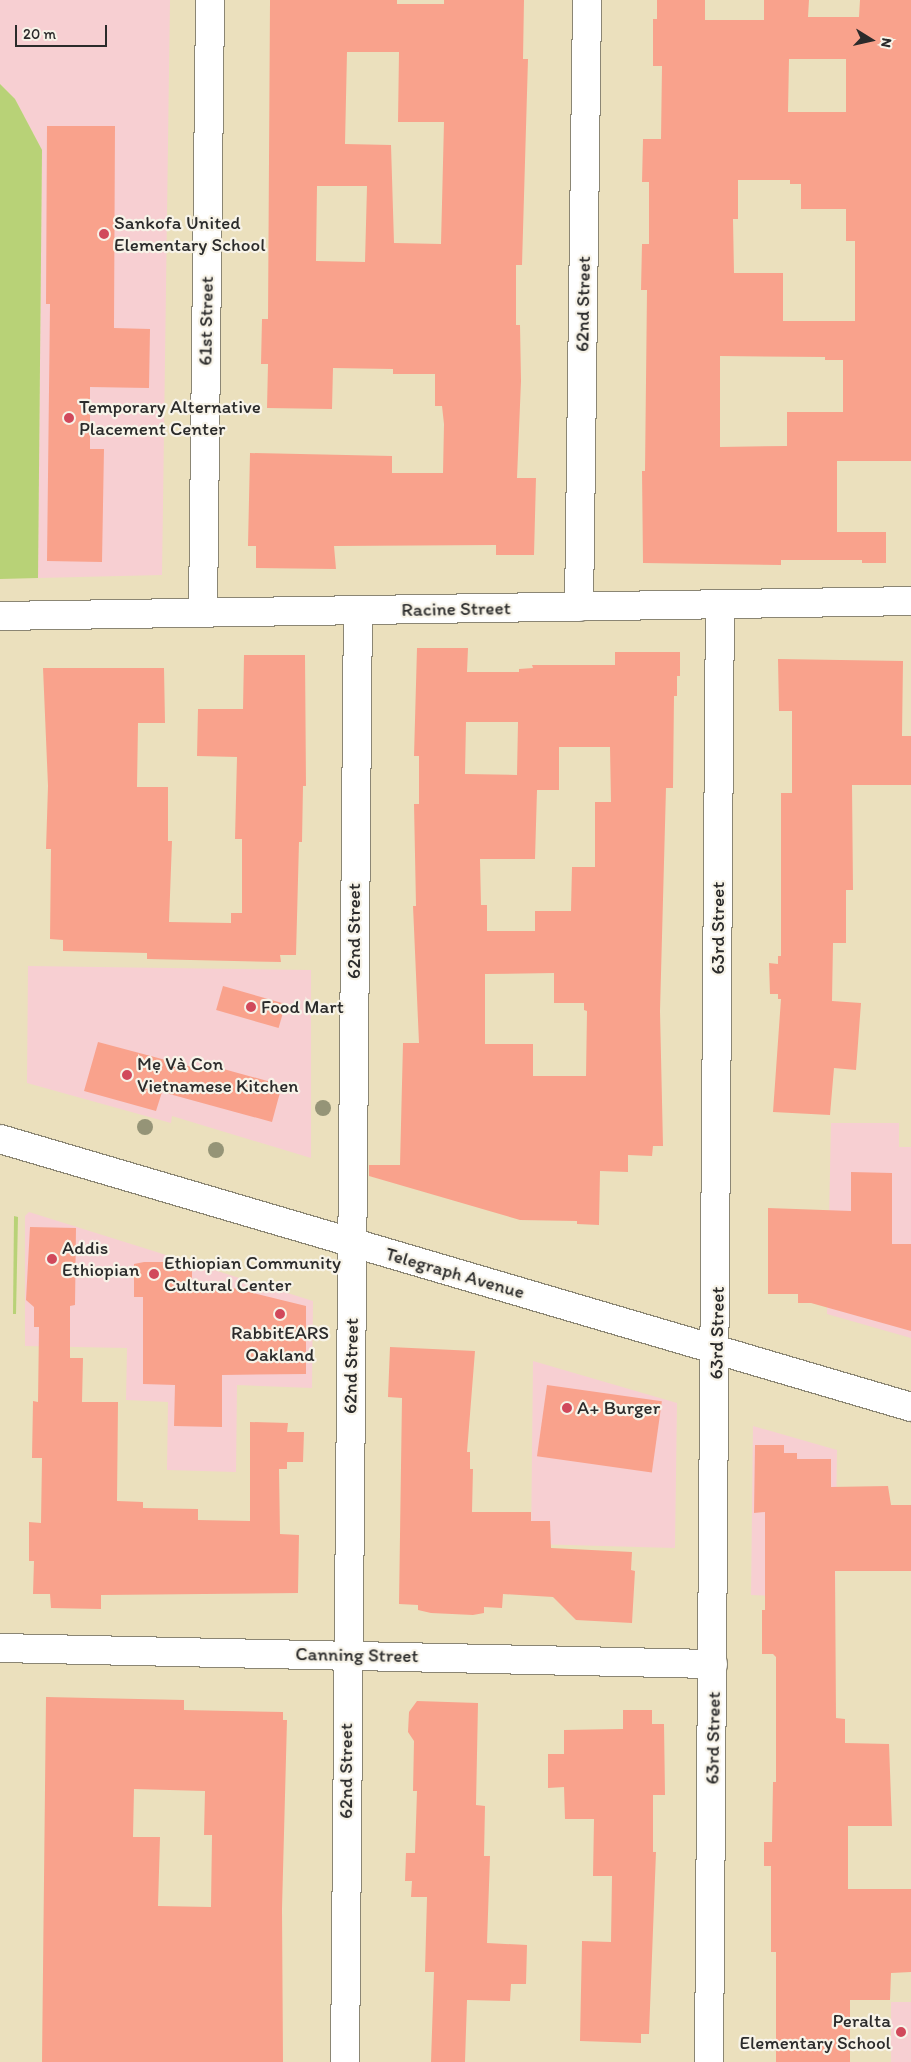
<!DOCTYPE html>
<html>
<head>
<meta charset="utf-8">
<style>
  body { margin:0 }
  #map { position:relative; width:911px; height:2062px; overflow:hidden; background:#ebe0bd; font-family:Itim,sans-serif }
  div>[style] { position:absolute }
  .built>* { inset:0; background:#f7cfd2; transform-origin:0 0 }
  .green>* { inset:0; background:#b8d277 }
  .building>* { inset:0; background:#f9a28c; transform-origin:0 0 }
  .roads { filter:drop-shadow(1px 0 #8b8674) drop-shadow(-1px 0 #8b8674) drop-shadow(0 1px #8b8674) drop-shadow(0 -1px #8b8674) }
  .minor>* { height:28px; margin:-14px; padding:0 14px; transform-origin:14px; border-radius:14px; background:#fff }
  .major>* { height:28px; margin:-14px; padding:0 14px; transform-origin:14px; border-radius:14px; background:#fff }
  .trees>* { width:16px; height:16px; margin:-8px; border-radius:50%; background:#959477 }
  .dots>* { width:14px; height:14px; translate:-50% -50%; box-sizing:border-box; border:2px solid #f7f3e8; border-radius:50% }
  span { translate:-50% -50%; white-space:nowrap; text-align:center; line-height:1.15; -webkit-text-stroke:4.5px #f7f3e8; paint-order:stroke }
  .poi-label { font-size:19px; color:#2b2b2b }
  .left { translate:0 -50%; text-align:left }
  .right { translate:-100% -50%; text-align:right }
  .street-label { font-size:19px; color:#2b2b2b }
  .north { position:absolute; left:846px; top:15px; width:50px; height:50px; -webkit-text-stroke:4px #f7f3e8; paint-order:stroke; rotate:100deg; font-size:14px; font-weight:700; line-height:20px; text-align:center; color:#2b2b2b }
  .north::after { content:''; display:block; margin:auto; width:18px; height:22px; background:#2b2b2b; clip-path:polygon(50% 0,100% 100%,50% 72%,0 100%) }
  .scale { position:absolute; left:15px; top:25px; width:92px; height:22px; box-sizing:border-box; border:2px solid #2b2b2b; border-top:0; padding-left:6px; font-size:15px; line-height:18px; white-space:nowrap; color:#2b2b2b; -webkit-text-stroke:4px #f7f3e8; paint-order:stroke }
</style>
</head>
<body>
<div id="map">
  <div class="built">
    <i style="clip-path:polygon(0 0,170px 0,162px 575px,38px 578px,42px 150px,15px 99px,0 84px)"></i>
    <i style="clip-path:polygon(28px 966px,311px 970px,311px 1158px,172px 1116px,171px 1123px,27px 1083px)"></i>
    <i style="clip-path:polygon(831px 1123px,899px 1123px,899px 1147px,911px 1147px,911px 1338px,827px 1314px)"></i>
    <i style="clip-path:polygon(29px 1212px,313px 1301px,312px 1388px,237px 1385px,236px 1472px,167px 1470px,168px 1402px,126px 1400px,127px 1348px,25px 1346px,25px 1216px)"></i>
    <i style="clip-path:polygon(533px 1361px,677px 1403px,675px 1548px,531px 1544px)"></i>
    <i style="clip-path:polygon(753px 1426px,837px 1450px,835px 1598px,751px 1595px)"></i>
    <i style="left:891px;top:2002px;width:20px;height:60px"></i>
  </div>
  <div class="green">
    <i style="clip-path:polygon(0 84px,15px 99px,42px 150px,38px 578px,0 579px)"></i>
    <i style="clip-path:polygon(14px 1216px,18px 1217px,16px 1314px,13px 1314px)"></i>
  </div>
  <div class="building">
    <i style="clip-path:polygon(evenodd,270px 0,397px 0,397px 4px,444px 4px,444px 0,524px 0,523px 59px,528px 59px,522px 265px,516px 265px,516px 325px,520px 325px,521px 381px,517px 478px,536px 478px,534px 555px,496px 555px,496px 545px,334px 546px,336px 569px,256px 568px,256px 546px,248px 546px,250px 453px,392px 456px,392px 473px,443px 473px,444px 424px,442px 406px,435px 406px,435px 374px,393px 374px,393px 369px,333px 368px,332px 409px,267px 408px,268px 364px,261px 364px,262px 319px,268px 319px,270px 0,347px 52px,399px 52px,398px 122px,444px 122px,441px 244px,394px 243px,391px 145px,345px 144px,347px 52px,270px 0,317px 186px,367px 186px,365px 262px,316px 261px,317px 186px)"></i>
    <i style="clip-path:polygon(evenodd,657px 0,705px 0,705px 20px,764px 20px,764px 0,809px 0,808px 17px,859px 17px,860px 0,911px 0,911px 461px,837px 461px,837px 532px,886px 532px,886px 563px,862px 563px,862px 560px,781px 560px,781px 565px,643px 563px,642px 471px,645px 471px,647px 290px,641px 290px,642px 244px,649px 244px,649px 182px,642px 182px,643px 139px,661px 139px,662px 66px,653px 66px,653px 19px,657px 19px,657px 0,789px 59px,846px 59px,846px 112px,788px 112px,789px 59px,657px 0,738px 180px,790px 180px,790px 184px,801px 184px,801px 209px,846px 209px,846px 241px,855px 241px,855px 321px,783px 321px,783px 273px,734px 273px,733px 219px,738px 219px,738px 180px,657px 0,720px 356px,825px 357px,825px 360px,843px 360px,843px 412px,787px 412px,787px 446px,720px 447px,720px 356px)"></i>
    <i style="clip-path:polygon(47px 126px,115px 126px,114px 328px,150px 329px,149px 388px,90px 387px,90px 449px,104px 449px,102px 562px,47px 561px,50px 304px,46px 304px)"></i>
    <i style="clip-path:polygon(evenodd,417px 648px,468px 648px,467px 672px,519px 672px,519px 669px,533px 668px,532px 665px,615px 665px,615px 652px,680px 652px,680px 676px,677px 676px,677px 696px,674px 696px,673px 788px,666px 788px,660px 1011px,663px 1146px,653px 1146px,652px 1156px,628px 1155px,628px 1172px,600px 1171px,599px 1225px,577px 1224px,577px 1221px,520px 1220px,369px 1176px,369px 1165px,400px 1165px,403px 1043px,419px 1043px,413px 906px,416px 906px,414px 804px,419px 804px,419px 756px,414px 756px,417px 648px,466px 722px,518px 722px,517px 775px,465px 774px,466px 722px,417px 648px,559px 747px,610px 747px,611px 802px,595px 802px,595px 867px,572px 867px,571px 911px,535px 911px,535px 931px,487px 931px,487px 905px,481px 905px,480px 859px,535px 859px,537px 790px,559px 790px,559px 747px,417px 648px,554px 973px,554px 1003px,584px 1003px,584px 1010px,587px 1011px,586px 1076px,533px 1076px,533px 1044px,485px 1044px,485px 974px,554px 973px)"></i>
    <i style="clip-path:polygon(244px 655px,305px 655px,306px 786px,303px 786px,302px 842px,299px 842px,296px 955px,280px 955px,281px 962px,147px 959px,147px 953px,63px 951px,63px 940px,50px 939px,51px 849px,46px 849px,48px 786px,43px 668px,164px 668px,165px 723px,138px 723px,137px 787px,168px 787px,168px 841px,172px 841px,169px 922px,231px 923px,231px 913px,242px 913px,242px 839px,235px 839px,237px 757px,197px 756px,198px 709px,243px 709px)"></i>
    <i style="clip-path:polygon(778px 659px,903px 661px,902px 736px,911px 736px,911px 785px,852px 785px,853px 890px,846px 890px,846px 943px,833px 943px,832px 1001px,861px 1003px,856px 1070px,834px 1068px,830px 1115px,773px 1112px,781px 999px,778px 999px,778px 994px,770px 994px,769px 963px,778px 964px,778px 956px,781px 956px,781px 793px,792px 793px,792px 711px,779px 711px)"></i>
    <i style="left:223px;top:986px;width:65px;height:25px;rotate:16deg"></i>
    <i style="clip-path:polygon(98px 1042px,207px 1071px,209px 1065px,282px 1085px,272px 1122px,162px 1092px,156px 1111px,84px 1091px)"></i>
    <i style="clip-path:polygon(851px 1172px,892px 1173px,892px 1244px,911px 1244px,911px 1331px,811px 1303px,798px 1303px,798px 1294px,768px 1294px,768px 1208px,851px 1211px)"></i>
    <i style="clip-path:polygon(30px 1227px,76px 1228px,75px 1305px,70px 1306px,70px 1358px,83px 1358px,82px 1402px,118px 1402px,117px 1501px,143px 1502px,143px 1508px,198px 1509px,198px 1520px,250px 1521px,250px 1422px,288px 1423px,287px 1432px,304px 1432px,303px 1462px,287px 1462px,287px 1469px,279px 1469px,280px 1534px,299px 1535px,298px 1593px,101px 1595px,101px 1609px,51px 1608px,50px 1594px,33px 1594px,34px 1561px,29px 1561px,29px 1522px,41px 1523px,42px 1458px,32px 1458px,33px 1401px,38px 1402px,39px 1327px,34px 1327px,34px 1307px,26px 1300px)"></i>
    <i style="clip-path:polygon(144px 1262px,170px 1262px,169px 1269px,192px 1270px,192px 1286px,225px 1286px,306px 1306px,306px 1374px,222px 1375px,222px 1427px,174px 1426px,175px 1385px,143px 1384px,143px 1297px,134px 1297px,134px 1264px)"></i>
    <i style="clip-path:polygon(390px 1347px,475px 1351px,467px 1452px,470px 1452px,470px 1469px,473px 1469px,472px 1512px,531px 1512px,531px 1521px,550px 1521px,551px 1548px,632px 1552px,631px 1570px,635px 1571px,632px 1623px,576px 1620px,553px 1597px,503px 1594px,502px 1608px,484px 1607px,484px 1613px,473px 1615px,431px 1613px,418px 1610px,418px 1605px,399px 1604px,402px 1398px,388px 1397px)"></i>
    <i style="left:547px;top:1385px;width:116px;height:72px;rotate:8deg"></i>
    <i style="clip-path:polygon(755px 1445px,784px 1445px,784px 1453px,797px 1453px,797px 1459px,831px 1459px,831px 1487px,888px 1486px,891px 1505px,911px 1505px,911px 1571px,835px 1571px,836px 1718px,845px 1719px,845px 1743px,889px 1744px,892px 1826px,848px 1826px,848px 1889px,911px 1889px,911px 1972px,891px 1973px,890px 2000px,850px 2000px,850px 2062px,776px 2062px,776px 1952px,771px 1952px,771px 1866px,764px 1866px,764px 1842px,772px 1842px,773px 1782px,776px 1782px,776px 1657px,773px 1654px,762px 1654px,762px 1610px,765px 1610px,765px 1512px,754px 1513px)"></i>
    <i style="clip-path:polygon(evenodd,46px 1697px,184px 1700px,184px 1710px,283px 1712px,283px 1720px,287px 1720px,282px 1909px,283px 2062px,42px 2062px,46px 1697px,134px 1789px,205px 1791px,204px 1835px,212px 1835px,211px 1907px,158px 1906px,160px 1837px,133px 1837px,134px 1789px)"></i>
    <i style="clip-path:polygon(417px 1701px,478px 1703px,476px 1805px,485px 1806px,484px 1856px,490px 1856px,487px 1943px,527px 1945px,526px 1984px,511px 1984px,510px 2001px,467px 2000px,465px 2062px,431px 2062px,434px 1972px,425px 1972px,427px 1897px,411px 1897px,412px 1881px,405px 1881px,406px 1853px,415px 1853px,417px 1791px,413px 1791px,414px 1741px,408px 1732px,409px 1712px)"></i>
    <i style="clip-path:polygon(623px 1710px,652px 1710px,652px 1724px,664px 1724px,665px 1795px,653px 1795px,653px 1852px,656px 1852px,649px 2034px,641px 2034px,641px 2043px,580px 2041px,582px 1941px,611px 1942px,612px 1876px,593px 1876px,594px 1819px,565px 1819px,564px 1787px,548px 1788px,548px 1754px,564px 1754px,564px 1730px,623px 1729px)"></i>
  </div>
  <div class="roads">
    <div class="minor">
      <i style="left:579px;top:607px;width:607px;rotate:-89.24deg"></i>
      <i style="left:203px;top:612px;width:612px;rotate:-89.34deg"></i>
      <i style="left:0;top:616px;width:911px;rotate:-0.94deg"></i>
      <i style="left:0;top:1648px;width:713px;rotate:1.29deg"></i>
      <i style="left:345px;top:2062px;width:1452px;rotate:-89.49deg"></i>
      <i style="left:709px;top:2062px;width:1457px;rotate:-89.57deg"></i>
    </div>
    <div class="major">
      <i style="left:0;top:1139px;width:950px;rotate:16.39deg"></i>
    </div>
  </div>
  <div class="trees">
    <i style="left:323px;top:1108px"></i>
    <i style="left:145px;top:1127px"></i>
    <i style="left:216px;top:1150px"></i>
  </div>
  <div class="dots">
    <i style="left:104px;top:234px;background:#d1495b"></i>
    <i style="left:69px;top:418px;background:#d1495b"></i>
    <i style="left:251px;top:1007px;background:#d1495b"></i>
    <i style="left:127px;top:1075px;background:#d1495b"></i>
    <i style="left:52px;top:1259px;background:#d1495b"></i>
    <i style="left:154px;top:1274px;background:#d1495b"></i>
    <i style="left:280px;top:1314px;background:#d1495b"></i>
    <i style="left:567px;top:1408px;background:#d1495b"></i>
    <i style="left:901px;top:2032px;background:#d1495b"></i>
  </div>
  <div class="poi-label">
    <span class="left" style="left:114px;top:234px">Sankofa United<br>Elementary School</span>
    <span class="left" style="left:79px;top:418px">Temporary Alternative<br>Placement Center</span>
    <span class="left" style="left:261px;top:1007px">Food Mart</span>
    <span class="left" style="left:137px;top:1075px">Mẹ Và Con<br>Vietnamese Kitchen</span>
    <span class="left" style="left:62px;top:1259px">Addis<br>Ethiopian</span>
    <span class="left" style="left:164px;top:1274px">Ethiopian Community<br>Cultural Center</span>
    <span style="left:280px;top:1344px">RabbitEARS<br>Oakland</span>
    <span class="left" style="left:577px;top:1408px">A+ Burger</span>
    <span class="right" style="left:891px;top:2032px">Peralta<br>Elementary School</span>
  </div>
  <div class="street-label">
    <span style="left:583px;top:304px;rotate:-89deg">62nd Street</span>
    <span style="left:206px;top:321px;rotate:-89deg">61st Street</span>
    <span style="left:456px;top:609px;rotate:-1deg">Racine Street</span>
    <span style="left:718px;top:928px;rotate:-90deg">63rd Street</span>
    <span style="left:354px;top:931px;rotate:-90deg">62nd Street</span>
    <span style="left:455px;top:1273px;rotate:16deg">Telegraph Avenue</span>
    <span style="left:717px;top:1333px;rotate:-89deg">63rd Street</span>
    <span style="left:351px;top:1366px;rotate:-89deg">62nd Street</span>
    <span style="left:357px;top:1655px;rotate:1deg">Canning Street</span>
    <span style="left:713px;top:1738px;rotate:-89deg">63rd Street</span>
    <span style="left:346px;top:1771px;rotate:-90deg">62nd Street</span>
  </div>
  <div class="north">N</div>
  <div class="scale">20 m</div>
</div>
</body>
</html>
